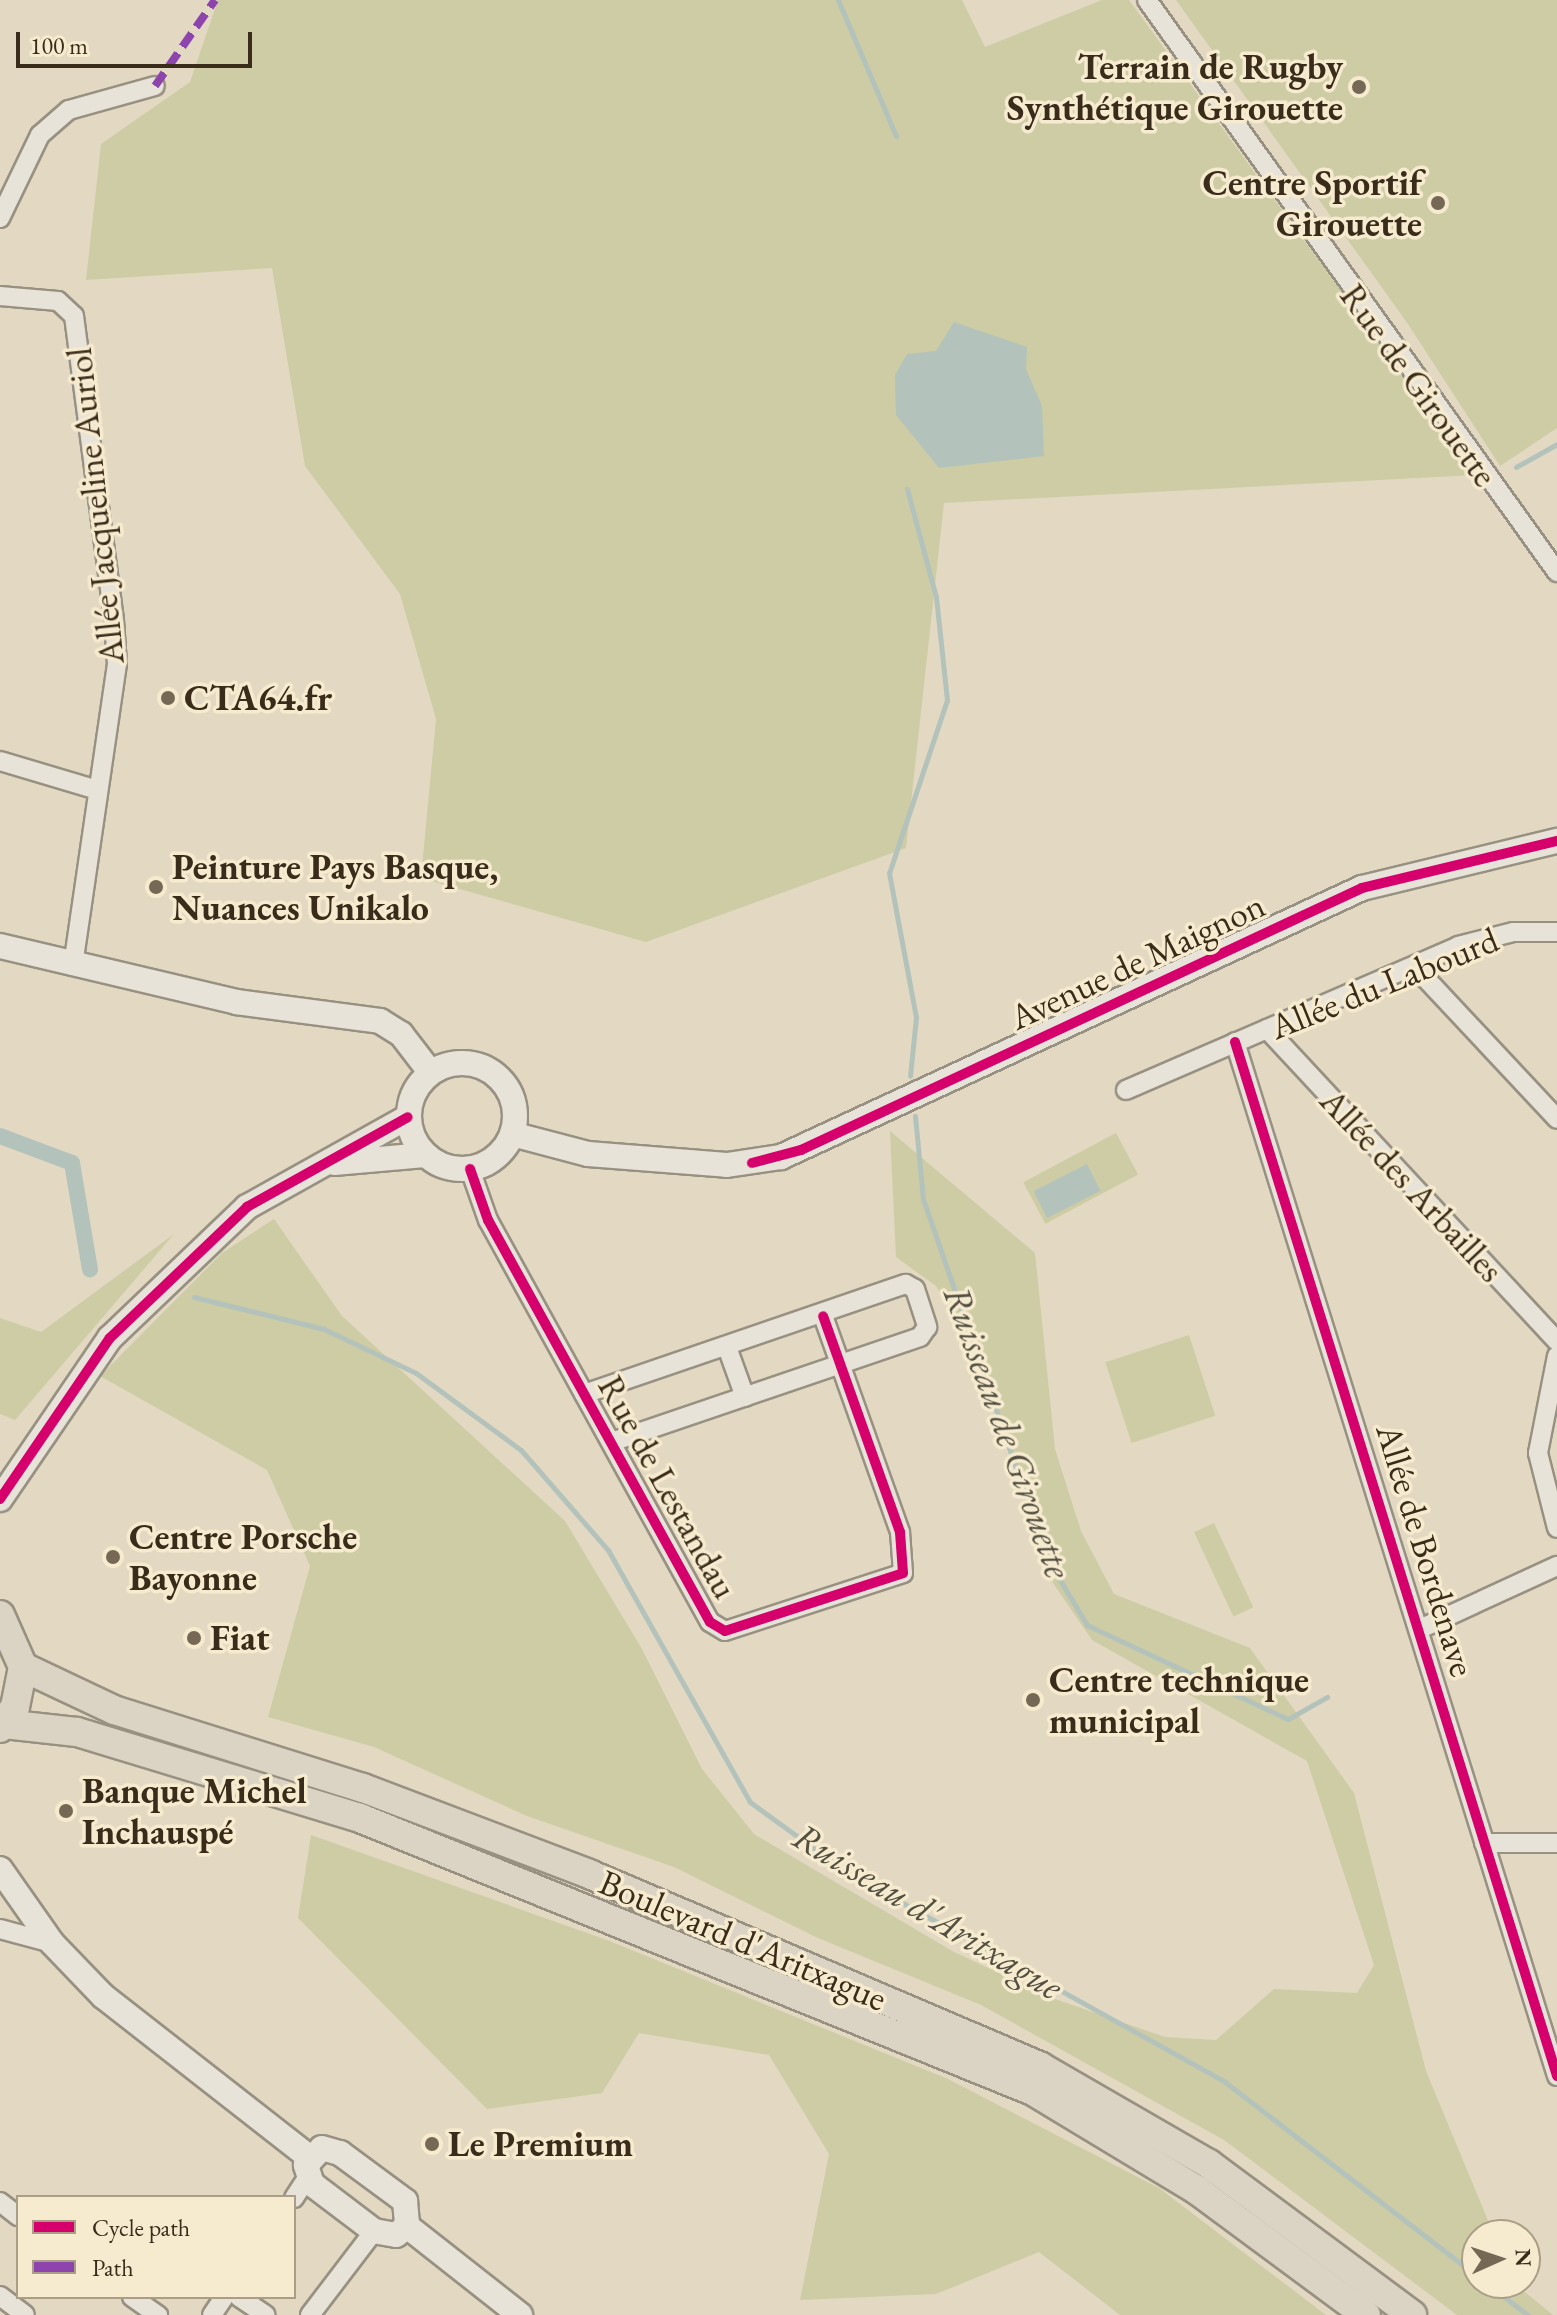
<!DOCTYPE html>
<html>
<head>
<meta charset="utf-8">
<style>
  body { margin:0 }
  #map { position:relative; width:1557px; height:2315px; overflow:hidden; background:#e3d9c2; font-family:"EB Garamond",serif }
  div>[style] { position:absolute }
  .green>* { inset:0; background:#cdcca5; transform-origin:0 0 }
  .water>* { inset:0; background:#b3c3bb; transform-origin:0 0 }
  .stream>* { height:5px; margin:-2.5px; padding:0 2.5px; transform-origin:2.5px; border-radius:2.5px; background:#b3c3bb }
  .canal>* { height:16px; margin:-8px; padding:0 8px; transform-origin:8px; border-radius:8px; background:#b3c3bb }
  .roads { filter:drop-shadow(2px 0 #989182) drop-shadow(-2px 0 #989182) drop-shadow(0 2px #989182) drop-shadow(0 -2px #989182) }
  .street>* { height:18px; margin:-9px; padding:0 9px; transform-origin:9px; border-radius:9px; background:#e8e3d8 }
  .secondary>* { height:24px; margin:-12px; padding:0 12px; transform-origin:12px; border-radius:12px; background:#e8e3d8 }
  .secondary>.ring { margin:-12px; padding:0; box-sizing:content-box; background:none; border:24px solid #e8e3d8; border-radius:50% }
  .primary>* { height:28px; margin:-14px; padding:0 14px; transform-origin:14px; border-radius:14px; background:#dbd3c3 }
  .quiet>* { height:8px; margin-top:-4px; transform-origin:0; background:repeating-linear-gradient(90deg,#8e44ad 0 16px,transparent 0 24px) }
  .cycleway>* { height:10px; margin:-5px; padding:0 5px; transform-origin:5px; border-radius:5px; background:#d6006c }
  .dots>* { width:22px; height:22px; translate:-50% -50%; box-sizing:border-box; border:4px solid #f6eacf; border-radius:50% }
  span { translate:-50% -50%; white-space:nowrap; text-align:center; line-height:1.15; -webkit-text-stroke:7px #f6eacf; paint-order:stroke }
  .poi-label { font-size:36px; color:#3a2c1a; font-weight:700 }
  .right { translate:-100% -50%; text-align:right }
  .left { translate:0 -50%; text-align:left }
  .street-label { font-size:36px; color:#3a2c1a }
  .water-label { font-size:38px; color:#535042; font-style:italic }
  .legend { position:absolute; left:16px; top:2195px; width:280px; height:104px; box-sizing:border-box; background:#f6eacf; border:2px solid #ab9e87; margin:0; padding:10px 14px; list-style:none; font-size:24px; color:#3a2c1a }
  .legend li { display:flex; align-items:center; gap:16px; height:40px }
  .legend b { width:40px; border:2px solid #ab9e87 }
  .north { position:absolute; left:1461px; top:2219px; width:80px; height:80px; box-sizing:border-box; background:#f6eacf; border:2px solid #ab9e87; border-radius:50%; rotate:87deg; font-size:22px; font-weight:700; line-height:32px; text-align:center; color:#3a2c1a }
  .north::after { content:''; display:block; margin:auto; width:28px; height:36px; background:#756955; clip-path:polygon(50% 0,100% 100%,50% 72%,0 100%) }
  .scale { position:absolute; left:16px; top:32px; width:236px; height:36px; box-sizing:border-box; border:4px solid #3a2c1a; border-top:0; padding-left:10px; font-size:24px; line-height:28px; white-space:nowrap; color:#3a2c1a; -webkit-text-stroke:6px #f6eacf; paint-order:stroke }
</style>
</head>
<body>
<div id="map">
  <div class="green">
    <i style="clip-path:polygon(218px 0,962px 0,985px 47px,1102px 0,1129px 0,1475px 475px,944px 503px,906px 848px,646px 942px,421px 878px,436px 719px,400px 594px,305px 466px,272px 268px,86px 280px,101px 144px,190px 82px)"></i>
    <i style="clip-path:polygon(1176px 0,1557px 0,1557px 428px,1500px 466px,1408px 324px)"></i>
    <i style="clip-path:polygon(890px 1131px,1035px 1253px,1055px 1449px,1081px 1531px,1114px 1594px,1250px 1648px,1354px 1793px,1426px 2071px,1494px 2235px,1477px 2235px,1477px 2283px,1514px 2283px,1553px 2315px,1457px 2315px,1224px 2140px,981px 2005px,818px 1938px,674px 1867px,527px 1816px,374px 1747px,268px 1717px,310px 1566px,267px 1470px,100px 1376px,222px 1253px,274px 1219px,342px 1316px,565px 1521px,642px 1649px,702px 1769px,754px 1834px,954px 1952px,1055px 1999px,1165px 2037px,1216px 2040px,1274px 1989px,1357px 1993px,1374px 1965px,1307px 1761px,1092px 1640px,1053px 1583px,970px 1340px,936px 1286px,896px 1257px)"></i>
    <i style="left:1116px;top:1133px;width:47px;height:105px;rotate:62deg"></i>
    <i style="clip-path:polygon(174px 1234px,15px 1420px,0 1414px,0 1318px,41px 1332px)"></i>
    <i style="left:1189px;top:1335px;width:85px;height:88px;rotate:72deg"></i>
    <i style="left:1214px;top:1523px;width:93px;height:22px;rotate:65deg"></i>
    <i style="clip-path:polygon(311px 1835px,607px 1940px,948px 2079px,1159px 2188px,1326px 2315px,1120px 2315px,1039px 2252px,936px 2294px,800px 2300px,829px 2154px,769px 2055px,639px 2033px,602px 2093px,487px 2109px,298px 1918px)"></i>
  </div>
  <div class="water">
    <i style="clip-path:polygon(954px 322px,1027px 347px,1026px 369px,1042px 406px,1044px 456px,939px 468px,896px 415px,895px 375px,907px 354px,936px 351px)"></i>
    <i style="left:1087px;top:1164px;width:30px;height:60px;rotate:63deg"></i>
  </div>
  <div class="stream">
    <i style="left:838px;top:0;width:148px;rotate:66.9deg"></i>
    <i style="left:1516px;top:467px;width:47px;rotate:-29.3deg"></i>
    <i style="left:907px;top:489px;width:112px;rotate:75deg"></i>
    <i style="left:936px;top:597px;width:104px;rotate:83.9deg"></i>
    <i style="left:947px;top:700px;width:182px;rotate:108.5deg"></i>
    <i style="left:889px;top:873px;width:147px;rotate:79.4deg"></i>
    <i style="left:916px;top:1017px;width:59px;rotate:95.8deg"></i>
    <i style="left:915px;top:1116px;width:83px;rotate:84.5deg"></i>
    <i style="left:923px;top:1199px;width:384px;rotate:70.9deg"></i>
    <i style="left:1049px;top:1562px;width:74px;rotate:58.9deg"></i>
    <i style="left:1087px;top:1625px;width:222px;rotate:25.1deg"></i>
    <i style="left:1288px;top:1719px;width:45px;rotate:-29.4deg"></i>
    <i style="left:194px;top:1297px;width:134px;rotate:13.8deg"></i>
    <i style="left:324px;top:1329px;width:102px;rotate:25.6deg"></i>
    <i style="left:416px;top:1373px;width:130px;rotate:36.3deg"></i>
    <i style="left:521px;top:1450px;width:133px;rotate:49deg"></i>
    <i style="left:608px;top:1550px;width:289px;rotate:60.6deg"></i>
    <i style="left:750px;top:1802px;width:117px;rotate:36deg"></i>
    <i style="left:845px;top:1871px;width:435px;rotate:29deg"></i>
    <i style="left:1225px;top:2082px;width:318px;rotate:37.6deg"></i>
    <i style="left:1486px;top:2283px;width:53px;rotate:37.3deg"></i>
  </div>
  <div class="canal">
    <i style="left:0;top:1136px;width:77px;rotate:20.6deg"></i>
    <i style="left:72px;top:1163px;width:108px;rotate:80.4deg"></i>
  </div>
  <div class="roads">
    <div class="street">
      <i style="left:1147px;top:0;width:704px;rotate:54.37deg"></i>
      <i style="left:0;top:218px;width:92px;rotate:-64.3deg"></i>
      <i style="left:40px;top:135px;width:38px;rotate:-41deg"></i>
      <i style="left:69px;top:110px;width:89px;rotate:-15.6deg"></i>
      <i style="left:0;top:296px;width:58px;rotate:4.9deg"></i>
      <i style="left:58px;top:301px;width:22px;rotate:43deg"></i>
      <i style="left:74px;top:316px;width:307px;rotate:82.5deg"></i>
      <i style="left:114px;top:620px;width:44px;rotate:86.1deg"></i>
      <i style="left:117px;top:664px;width:305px;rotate:98.3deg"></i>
      <i style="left:0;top:761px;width:101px;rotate:16.6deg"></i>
      <i style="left:1415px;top:967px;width:208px;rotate:46.9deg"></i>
      <i style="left:1267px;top:1029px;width:426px;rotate:47.1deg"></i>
      <i style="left:1235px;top:1042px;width:1083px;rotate:72.7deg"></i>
      <i style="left:1126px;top:1090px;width:362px;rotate:-23.4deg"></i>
      <i style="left:1458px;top:946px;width:57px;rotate:-14.3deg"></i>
      <i style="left:1513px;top:932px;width:44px"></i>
      <i style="left:470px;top:1169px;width:54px;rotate:70.6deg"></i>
      <i style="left:488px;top:1220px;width:459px;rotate:61.1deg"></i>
      <i style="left:710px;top:1622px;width:17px;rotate:31deg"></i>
      <i style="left:725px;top:1631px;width:187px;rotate:-18deg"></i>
      <i style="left:903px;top:1573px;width:41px;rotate:-94.2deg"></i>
      <i style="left:900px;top:1532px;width:229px;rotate:-109.6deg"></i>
      <i style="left:727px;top:1347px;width:53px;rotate:70.2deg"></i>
      <i style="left:1557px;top:1356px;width:99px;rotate:101.1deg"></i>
      <i style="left:1538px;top:1453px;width:77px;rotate:75.8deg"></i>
      <i style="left:584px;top:1394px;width:340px;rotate:-18.9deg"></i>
      <i style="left:906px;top:1284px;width:10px;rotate:29deg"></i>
      <i style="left:915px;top:1289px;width:40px;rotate:72deg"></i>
      <i style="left:927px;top:1327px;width:12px;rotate:125deg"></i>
      <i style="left:920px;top:1337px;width:326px;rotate:161.2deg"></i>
      <i style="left:1422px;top:1628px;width:149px;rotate:-24.7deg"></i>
      <i style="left:1484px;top:1843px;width:73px"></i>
      <i style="left:0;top:1929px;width:54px;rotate:15.1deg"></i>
      <i style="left:294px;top:2198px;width:24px;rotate:-57deg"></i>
      <i style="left:0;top:2202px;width:23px;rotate:38deg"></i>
      <i style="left:0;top:2296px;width:31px;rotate:37deg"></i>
      <i style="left:132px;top:2297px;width:32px;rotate:35deg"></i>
      <i style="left:239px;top:2297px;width:32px;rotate:34deg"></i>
      <i style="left:212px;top:2315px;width:22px;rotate:-56deg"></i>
      <i style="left:310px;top:2315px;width:106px;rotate:-52.7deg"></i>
    </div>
    <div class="secondary">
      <i style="left:0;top:946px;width:243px;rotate:13.3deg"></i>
      <i style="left:236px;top:1002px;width:145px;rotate:7.5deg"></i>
      <i style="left:380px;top:1021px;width:25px;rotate:32deg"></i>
      <i style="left:401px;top:1034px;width:49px;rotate:52.4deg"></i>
      <i class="ring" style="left:409px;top:1063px;width:82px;height:82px"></i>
      <i style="left:512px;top:1134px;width:79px;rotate:14.7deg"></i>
      <i style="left:588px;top:1154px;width:139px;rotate:4.5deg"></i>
      <i style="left:727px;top:1165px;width:55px;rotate:-8.4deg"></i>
      <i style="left:781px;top:1157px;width:640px;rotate:-24.84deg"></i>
      <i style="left:1362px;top:888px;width:201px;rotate:-13.6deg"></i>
      <i style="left:334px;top:1163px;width:91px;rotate:-5deg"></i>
      <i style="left:0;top:1499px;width:195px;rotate:-55.7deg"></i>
      <i style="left:110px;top:1338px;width:190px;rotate:-43.7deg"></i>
      <i style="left:247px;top:1207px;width:184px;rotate:-29.2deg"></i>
      <i style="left:0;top:1869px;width:90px;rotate:54.9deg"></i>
      <i style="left:52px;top:1943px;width:74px;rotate:46.1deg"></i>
      <i style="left:103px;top:1996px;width:263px;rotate:38deg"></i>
      <i style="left:322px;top:2148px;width:19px;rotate:16deg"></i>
      <i style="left:340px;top:2153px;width:81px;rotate:36.4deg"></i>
      <i style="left:405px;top:2201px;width:25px;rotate:85deg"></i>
      <i style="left:407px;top:2226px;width:14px;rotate:141deg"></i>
      <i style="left:396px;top:2235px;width:22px;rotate:-170deg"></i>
      <i style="left:374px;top:2231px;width:78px;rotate:-142.8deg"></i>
      <i style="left:312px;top:2184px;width:20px;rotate:-108deg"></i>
      <i style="left:306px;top:2165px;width:23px;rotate:-47deg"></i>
      <i style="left:407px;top:2226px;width:144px;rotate:38.2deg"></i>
    </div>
    <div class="primary">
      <i style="left:0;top:1615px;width:57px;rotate:66.1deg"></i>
      <i style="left:23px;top:1667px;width:41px;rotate:101.3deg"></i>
      <i style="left:15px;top:1707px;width:26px;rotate:126deg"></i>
      <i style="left:23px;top:1667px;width:101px;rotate:25.3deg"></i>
      <i style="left:114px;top:1710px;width:261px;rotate:17.4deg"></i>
      <i style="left:363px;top:1788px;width:242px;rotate:20.8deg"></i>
      <i style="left:589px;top:1874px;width:491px;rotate:23.1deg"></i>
      <i style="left:1041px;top:2067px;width:194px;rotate:30deg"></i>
      <i style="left:1209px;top:2164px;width:253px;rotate:36.6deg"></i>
      <i style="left:4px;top:1724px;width:73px;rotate:6.3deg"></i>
      <i style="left:77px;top:1732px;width:296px;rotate:16.9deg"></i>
      <i style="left:360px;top:1818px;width:726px;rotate:22.08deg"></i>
      <i style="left:1033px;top:2091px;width:192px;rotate:31.1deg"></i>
      <i style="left:1197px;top:2190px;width:210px;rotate:36.5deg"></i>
    </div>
  </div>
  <div class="quiet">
    <i style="left:155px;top:86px;width:105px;rotate:-55.1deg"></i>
  </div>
  <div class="cycleway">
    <i style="left:1235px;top:1042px;width:1083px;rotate:72.7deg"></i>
    <i style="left:752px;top:1163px;width:51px;rotate:-14.9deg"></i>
    <i style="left:801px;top:1150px;width:619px;rotate:-25.03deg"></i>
    <i style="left:1362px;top:888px;width:201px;rotate:-13.6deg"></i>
    <i style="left:470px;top:1169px;width:54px;rotate:70.6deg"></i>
    <i style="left:488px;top:1220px;width:459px;rotate:61.1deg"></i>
    <i style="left:710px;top:1622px;width:17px;rotate:31deg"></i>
    <i style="left:725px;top:1631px;width:187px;rotate:-18deg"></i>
    <i style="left:903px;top:1573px;width:41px;rotate:-94.2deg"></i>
    <i style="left:900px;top:1532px;width:229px;rotate:-109.6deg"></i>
    <i style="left:0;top:1499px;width:195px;rotate:-55.7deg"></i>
    <i style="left:110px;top:1338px;width:190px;rotate:-43.7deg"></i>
    <i style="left:247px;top:1207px;width:184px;rotate:-29.2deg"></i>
  </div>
  <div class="dots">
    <i style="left:1359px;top:87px;background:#756955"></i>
    <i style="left:1438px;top:203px;background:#756955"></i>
    <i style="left:168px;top:698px;background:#756955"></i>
    <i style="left:156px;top:887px;background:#756955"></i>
    <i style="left:113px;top:1557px;background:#756955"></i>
    <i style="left:194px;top:1638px;background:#756955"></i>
    <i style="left:1033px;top:1700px;background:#756955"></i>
    <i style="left:66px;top:1811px;background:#756955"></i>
    <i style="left:432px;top:2144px;background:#756955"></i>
  </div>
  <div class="poi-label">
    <span class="right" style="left:1343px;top:87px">Terrain de Rugby<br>Synthétique Girouette</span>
    <span class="right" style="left:1422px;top:203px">Centre Sportif<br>Girouette</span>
    <span class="left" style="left:184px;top:698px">CTA64.fr</span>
    <span class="left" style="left:172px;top:887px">Peinture Pays Basque,<br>Nuances Unikalo</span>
    <span class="left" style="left:129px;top:1557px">Centre Porsche<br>Bayonne</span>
    <span class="left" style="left:210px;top:1638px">Fiat</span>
    <span class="left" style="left:1049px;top:1700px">Centre technique<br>municipal</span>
    <span class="left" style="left:82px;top:1811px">Banque Michel<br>Inchauspé</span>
    <span class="left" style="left:448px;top:2144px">Le Premium</span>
  </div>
  <div class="street-label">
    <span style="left:1419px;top:385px;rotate:54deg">Rue de Girouette</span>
    <span style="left:95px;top:506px;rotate:-96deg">Allée Jacqueline Auriol</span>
    <span style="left:1137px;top:961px;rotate:-25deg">Avenue de Maignon</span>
    <span style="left:1384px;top:983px;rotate:-22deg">Allée du Labourd</span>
    <span style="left:1412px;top:1185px;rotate:47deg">Allée des Arbailles</span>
    <span style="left:668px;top:1487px;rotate:61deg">Rue de Lestandau</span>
    <span style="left:1426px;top:1550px;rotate:73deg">Allée de Bordenave</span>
    <span style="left:743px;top:1940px;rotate:23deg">Boulevard d'Aritxague</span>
  </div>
  <div class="water-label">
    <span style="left:1008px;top:1432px;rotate:70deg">Ruisseau de Girouette</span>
    <span style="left:928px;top:1911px;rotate:31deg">Ruisseau d'Aritxague</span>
  </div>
  <ul class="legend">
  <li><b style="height:10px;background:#d6006c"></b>Cycle path</li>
  <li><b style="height:10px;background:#8e44ad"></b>Path</li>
  </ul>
  <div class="north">N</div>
  <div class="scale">100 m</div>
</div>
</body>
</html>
